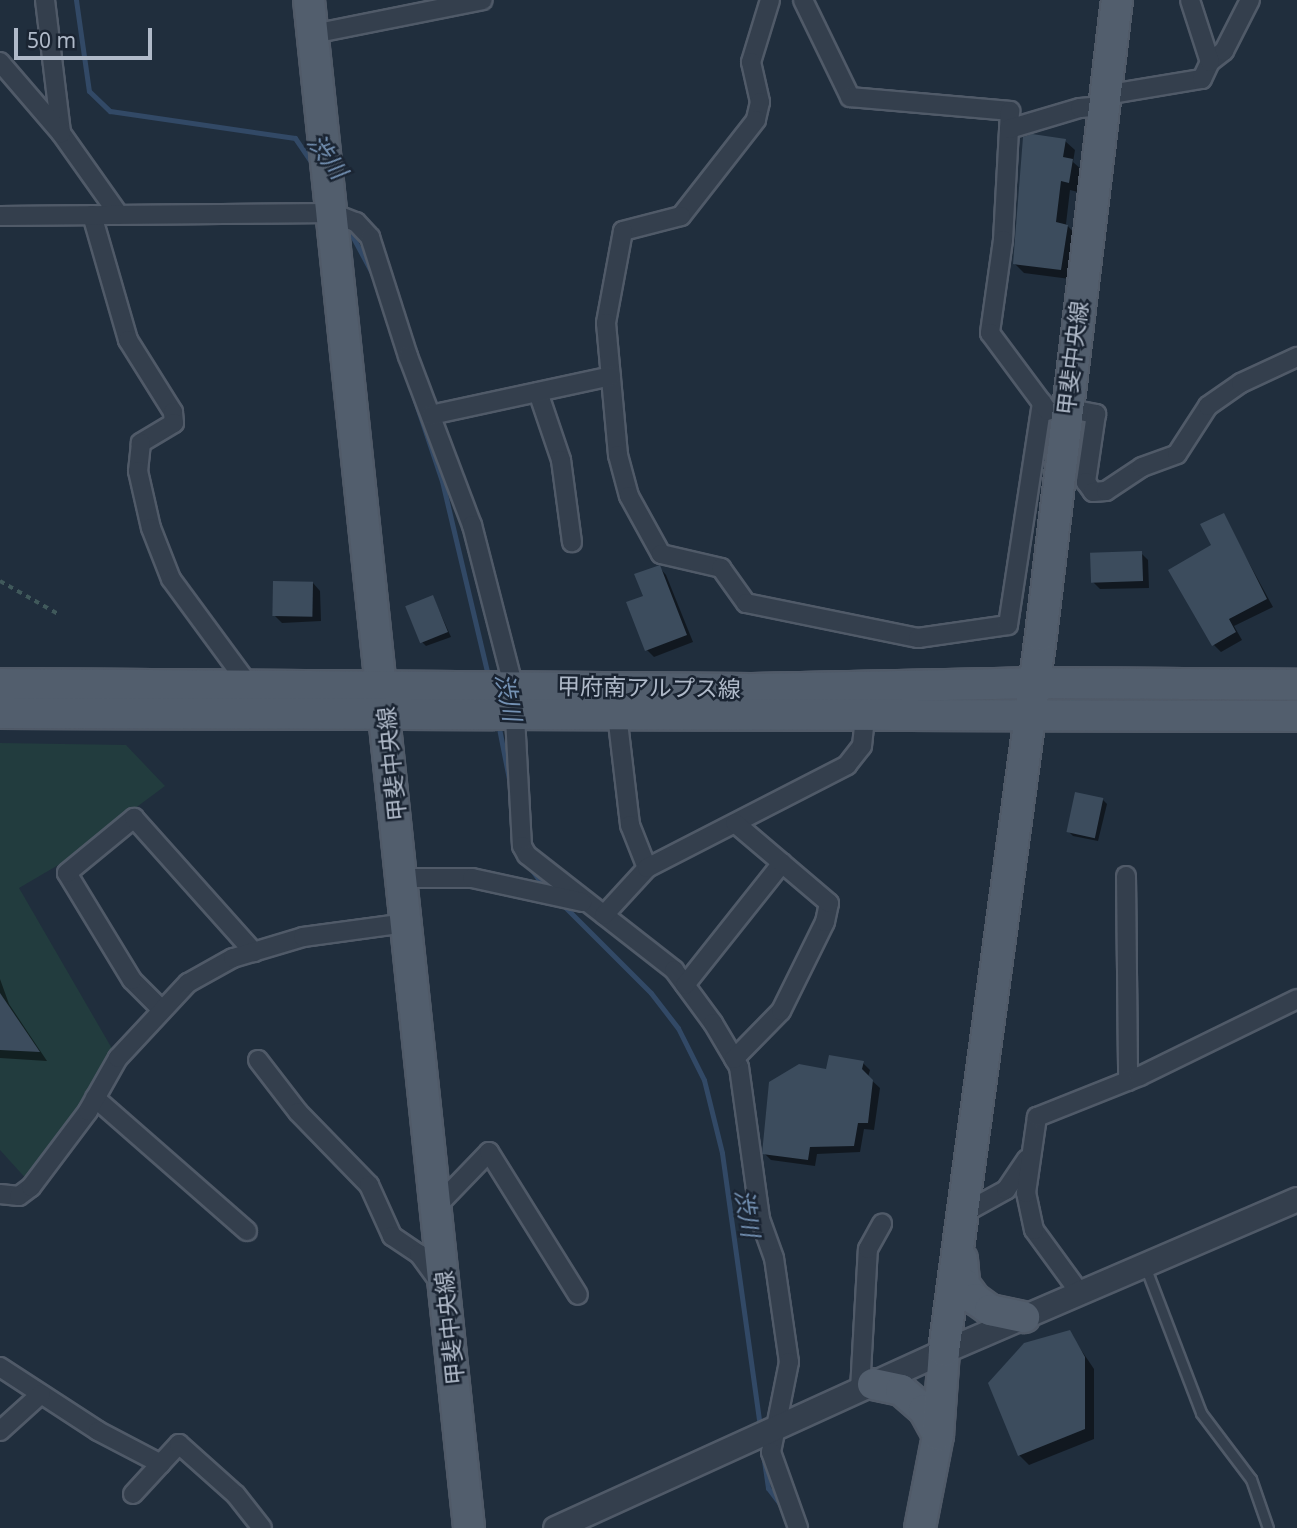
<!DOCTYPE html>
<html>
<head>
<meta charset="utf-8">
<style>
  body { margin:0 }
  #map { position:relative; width:1297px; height:1528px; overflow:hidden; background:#202e3d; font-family:"Noto Sans","Noto Sans JP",sans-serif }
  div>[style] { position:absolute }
  .green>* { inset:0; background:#223c3e }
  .shadow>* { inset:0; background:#0007 }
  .stream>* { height:5px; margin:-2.5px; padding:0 2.5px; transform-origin:2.5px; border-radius:2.5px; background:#324966 }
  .building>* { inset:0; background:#3c4c5d; transform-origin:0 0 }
  .path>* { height:3.5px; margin-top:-1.75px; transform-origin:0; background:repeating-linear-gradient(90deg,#40595b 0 5px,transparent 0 10px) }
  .roads { filter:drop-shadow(2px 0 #505a68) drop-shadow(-2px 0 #505a68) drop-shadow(0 2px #505a68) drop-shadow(0 -2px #505a68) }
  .service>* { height:9px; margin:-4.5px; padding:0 4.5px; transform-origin:4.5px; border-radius:4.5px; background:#343f4d }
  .minor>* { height:18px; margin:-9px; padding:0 9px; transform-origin:9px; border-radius:9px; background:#343f4d }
  .tertiary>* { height:23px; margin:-11.5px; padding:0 11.5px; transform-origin:11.5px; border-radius:11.5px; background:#343f4d }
  .primary>* { height:30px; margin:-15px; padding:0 15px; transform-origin:15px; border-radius:15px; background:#525e6d }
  span { translate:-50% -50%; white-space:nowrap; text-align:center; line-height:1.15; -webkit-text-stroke:5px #1a2432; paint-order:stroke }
  .street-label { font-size:23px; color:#b0bac9 }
  .water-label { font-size:24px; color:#7491b3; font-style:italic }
  .scale { position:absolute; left:14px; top:28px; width:138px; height:32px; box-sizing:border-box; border:4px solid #b0bac9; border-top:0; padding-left:9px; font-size:21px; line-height:24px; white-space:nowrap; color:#b0bac9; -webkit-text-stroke:5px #1a2432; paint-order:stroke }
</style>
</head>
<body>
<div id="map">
  <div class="green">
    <i style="clip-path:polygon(0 743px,126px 745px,165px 786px,60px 864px,19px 888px,114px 1052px,81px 1112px,29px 1182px,0 1150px)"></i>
  </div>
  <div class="shadow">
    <i style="clip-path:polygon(1065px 141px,1075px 150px,1073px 162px,1082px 170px,1078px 192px,1070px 190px,1066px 224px,1077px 236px,1070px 279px,1024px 273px,1014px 263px)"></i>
    <i style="clip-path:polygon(1223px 515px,1273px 607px,1234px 626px,1242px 640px,1221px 652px,1214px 645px)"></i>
    <i style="clip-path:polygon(1141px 553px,1148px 560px,1149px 588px,1100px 589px,1093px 582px)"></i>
    <i style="clip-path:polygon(659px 567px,666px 575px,693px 642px,654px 657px,647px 650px,645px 597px)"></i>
    <i style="clip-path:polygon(313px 583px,320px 591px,321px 621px,282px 623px,275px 616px)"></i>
    <i style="clip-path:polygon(433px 597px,451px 637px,426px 646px,422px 642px)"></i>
    <i style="clip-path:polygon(1102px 799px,1107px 804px,1098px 841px,1073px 836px,1068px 831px)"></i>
    <i style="clip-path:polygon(0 979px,9px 1004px,47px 1061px,0 1058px)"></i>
    <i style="clip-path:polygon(863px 1063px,870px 1070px,868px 1077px,880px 1088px,874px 1130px,864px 1129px,860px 1152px,817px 1154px,815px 1166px,771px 1160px,764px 1153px,827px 1071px)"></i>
    <i style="clip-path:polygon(1069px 1332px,1094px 1369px,1094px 1439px,1029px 1465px,1019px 1455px)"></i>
  </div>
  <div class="stream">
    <i style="left:76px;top:0;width:92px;rotate:81.9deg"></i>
    <i style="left:89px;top:91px;width:29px;rotate:44deg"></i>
    <i style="left:110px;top:111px;width:187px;rotate:8.3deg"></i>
    <i style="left:295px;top:138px;width:34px;rotate:56deg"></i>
    <i style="left:347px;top:226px;width:55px;rotate:62deg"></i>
    <i style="left:373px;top:275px;width:217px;rotate:71.5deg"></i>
    <i style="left:442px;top:481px;width:200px;rotate:76.7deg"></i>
    <i style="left:498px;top:723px;width:67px;rotate:78.9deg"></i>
    <i style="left:529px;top:866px;width:29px;rotate:54deg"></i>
    <i style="left:561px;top:903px;width:127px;rotate:45deg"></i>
    <i style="left:651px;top:993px;width:44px;rotate:52.4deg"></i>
    <i style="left:678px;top:1028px;width:58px;rotate:63.4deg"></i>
    <i style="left:704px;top:1080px;width:75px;rotate:76.1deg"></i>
    <i style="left:722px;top:1153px;width:277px;rotate:82.1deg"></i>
    <i style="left:761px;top:1440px;width:49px;rotate:81.7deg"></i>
    <i style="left:768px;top:1488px;width:25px;rotate:53deg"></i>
  </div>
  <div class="building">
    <i style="clip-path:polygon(1032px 134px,1066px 139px,1063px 157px,1073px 159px,1069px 183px,1061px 181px,1056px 222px,1068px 225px,1061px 270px,1013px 264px,1023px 137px)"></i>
    <i style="clip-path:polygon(1224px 513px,1267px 599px,1229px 619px,1236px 632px,1212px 646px,1168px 570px,1211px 545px,1200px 524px)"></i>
    <i style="left:1142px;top:551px;width:30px;height:52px;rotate:88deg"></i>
    <i style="clip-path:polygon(660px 565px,687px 635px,645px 651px,626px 602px,643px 596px,634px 574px)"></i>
    <i style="left:273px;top:581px;width:40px;height:35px;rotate:1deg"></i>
    <i style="left:433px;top:595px;width:40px;height:30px;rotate:68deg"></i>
    <i style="left:1075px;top:792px;width:29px;height:41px;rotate:12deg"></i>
    <i style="clip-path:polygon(0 993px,40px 1052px,0 1050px)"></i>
    <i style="clip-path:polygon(829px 1055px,864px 1061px,862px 1069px,873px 1080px,868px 1123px,858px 1123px,854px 1146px,810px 1147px,808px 1160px,762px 1154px,769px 1082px,799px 1064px,826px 1069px)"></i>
    <i style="clip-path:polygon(1070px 1330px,1085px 1357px,1085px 1429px,1018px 1456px,988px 1383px,1024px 1343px)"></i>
  </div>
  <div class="path">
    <i style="left:0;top:581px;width:67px;rotate:29.6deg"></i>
  </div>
  <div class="roads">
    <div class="service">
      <i style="left:1145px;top:1266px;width:157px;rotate:69.1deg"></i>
      <i style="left:1201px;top:1413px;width:83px;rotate:52.9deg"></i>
      <i style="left:1251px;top:1479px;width:52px;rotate:70.9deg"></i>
    </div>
    <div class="minor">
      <i style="left:45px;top:0;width:134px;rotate:83.1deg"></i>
      <i style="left:61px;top:133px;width:100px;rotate:54.7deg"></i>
      <i style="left:770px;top:0;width:65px;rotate:107deg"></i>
      <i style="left:751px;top:62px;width:41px;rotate:77.3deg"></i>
      <i style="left:760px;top:102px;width:18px;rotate:103deg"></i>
      <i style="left:756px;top:120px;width:122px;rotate:128deg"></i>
      <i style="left:681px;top:216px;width:60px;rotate:165.5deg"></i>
      <i style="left:623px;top:231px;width:94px;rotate:100.5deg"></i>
      <i style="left:606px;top:323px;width:133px;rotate:84.8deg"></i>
      <i style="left:618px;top:455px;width:42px;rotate:75deg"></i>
      <i style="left:629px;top:496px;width:66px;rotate:61.1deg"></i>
      <i style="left:661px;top:554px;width:62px;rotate:13.1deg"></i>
      <i style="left:721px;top:568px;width:43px;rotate:54.5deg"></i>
      <i style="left:746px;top:603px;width:176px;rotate:11.5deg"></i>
      <i style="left:918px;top:638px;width:91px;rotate:-8.2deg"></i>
      <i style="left:1008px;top:625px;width:225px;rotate:-81.3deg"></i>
      <i style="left:803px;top:0;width:108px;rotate:64.1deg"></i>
      <i style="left:850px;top:97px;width:161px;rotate:5deg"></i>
      <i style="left:1010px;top:111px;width:129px;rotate:93.1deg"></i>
      <i style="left:1003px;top:240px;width:94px;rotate:98deg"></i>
      <i style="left:990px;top:333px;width:97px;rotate:53.4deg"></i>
      <i style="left:313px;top:34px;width:173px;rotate:-11.3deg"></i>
      <i style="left:0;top:62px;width:94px;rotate:49.3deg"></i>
      <i style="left:1210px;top:62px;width:18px;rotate:-38deg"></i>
      <i style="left:1224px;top:51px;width:57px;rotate:-63deg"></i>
      <i style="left:1105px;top:95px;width:98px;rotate:-9.4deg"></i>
      <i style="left:1202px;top:79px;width:19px;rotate:-65deg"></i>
      <i style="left:1210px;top:62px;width:65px;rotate:-107.9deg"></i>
      <i style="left:1009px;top:129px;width:74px;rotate:-16.5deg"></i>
      <i style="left:1080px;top:108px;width:23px;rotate:-5deg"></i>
      <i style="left:92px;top:215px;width:130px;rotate:73.9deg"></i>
      <i style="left:128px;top:340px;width:85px;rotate:58deg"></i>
      <i style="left:173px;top:412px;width:11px;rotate:85deg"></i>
      <i style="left:174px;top:423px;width:39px;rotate:149deg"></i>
      <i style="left:141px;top:443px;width:28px;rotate:96deg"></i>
      <i style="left:138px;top:471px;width:58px;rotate:77.2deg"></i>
      <i style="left:151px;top:528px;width:55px;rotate:68.6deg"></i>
      <i style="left:171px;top:579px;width:132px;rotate:53.7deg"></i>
      <i style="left:0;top:216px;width:332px;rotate:-0.5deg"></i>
      <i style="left:332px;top:213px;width:26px;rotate:21deg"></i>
      <i style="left:356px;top:222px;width:21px;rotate:47deg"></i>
      <i style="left:370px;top:237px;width:125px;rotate:72.3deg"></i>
      <i style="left:408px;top:356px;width:181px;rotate:69.3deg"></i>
      <i style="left:472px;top:525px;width:165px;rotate:75.6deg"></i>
      <i style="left:538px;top:392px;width:72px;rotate:71.3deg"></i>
      <i style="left:561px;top:460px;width:83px;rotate:82.4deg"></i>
      <i style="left:1065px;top:408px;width:32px;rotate:11deg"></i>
      <i style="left:1096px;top:414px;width:69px;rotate:98.4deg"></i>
      <i style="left:1086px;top:482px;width:12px;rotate:55deg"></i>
      <i style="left:1093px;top:492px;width:13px;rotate:-4deg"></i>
      <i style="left:1106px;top:491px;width:43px;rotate:-33.7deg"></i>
      <i style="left:1142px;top:467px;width:37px;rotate:-20deg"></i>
      <i style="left:1177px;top:454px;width:57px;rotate:-57.1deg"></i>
      <i style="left:1208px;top:406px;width:40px;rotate:-34.9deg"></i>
      <i style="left:1241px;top:383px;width:62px;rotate:-24.9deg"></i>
      <i style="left:431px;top:415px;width:184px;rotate:-12.2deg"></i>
      <i style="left:617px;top:714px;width:112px;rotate:83.3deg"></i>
      <i style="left:630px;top:825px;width:46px;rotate:68.4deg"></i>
      <i style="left:515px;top:717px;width:129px;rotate:86.9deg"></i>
      <i style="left:522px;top:846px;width:10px;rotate:61deg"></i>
      <i style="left:527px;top:855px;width:187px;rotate:38deg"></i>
      <i style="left:674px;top:970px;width:66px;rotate:53.7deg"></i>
      <i style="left:713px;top:1023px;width:51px;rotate:59.4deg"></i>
      <i style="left:739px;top:1067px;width:153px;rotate:82.1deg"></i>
      <i style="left:760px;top:1219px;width:41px;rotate:70.3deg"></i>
      <i style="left:774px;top:1258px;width:105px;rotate:81.8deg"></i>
      <i style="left:789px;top:1362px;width:92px;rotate:101.3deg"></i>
      <i style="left:771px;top:1452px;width:81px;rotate:70.4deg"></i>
      <i style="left:1126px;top:876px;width:205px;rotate:89.4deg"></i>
      <i style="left:403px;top:878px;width:69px"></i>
      <i style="left:472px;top:878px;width:113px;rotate:12.3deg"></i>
      <i style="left:604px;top:915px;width:64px;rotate:-47.5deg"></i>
      <i style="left:647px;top:868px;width:225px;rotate:-27.2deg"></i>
      <i style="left:847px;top:765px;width:24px;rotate:-52deg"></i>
      <i style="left:862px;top:746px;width:31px;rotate:-84deg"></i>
      <i style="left:685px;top:985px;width:156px;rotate:-51.5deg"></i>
      <i style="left:161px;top:1009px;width:41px;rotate:-135deg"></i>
      <i style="left:132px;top:980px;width:125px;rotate:-121.3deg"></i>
      <i style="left:67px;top:873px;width:87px;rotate:-39.4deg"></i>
      <i style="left:134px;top:818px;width:180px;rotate:48.2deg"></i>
      <i style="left:734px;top:1059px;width:67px;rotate:-45.6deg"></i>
      <i style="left:781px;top:1011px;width:99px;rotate:-63.7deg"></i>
      <i style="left:825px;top:922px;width:19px;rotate:-78deg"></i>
      <i style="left:829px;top:903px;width:123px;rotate:-139.6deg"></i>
      <i style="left:258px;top:1060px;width:66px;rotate:52.4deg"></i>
      <i style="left:298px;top:1112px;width:102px;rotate:45.8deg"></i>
      <i style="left:369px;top:1185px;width:56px;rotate:65.7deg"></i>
      <i style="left:392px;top:1236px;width:32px;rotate:34deg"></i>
      <i style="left:419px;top:1254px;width:34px;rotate:54deg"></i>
      <i style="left:95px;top:1098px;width:202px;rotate:41.2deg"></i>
      <i style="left:0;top:1194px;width:19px;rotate:6deg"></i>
      <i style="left:19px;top:1196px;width:15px;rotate:-37deg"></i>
      <i style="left:31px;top:1187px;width:95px;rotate:-53.1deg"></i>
      <i style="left:88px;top:1111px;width:61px;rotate:-60.5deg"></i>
      <i style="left:118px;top:1058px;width:103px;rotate:-47deg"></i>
      <i style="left:188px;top:983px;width:51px;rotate:-29.1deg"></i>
      <i style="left:233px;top:958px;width:73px;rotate:-16.7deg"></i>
      <i style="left:303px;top:937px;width:105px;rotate:-7.7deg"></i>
      <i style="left:437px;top:1206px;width:75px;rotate:-46.1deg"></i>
      <i style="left:489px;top:1152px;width:168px;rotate:58.1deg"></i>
      <i style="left:964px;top:1213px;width:48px;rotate:-28.7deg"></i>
      <i style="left:1006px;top:1190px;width:37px;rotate:-56deg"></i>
      <i style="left:1080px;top:1293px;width:78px;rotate:-126.1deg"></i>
      <i style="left:1034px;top:1230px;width:38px;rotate:-102deg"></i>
      <i style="left:1026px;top:1193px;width:77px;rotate:-81.8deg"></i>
      <i style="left:1037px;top:1117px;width:111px;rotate:-21.7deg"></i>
      <i style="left:1140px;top:1076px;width:175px;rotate:-26.1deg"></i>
      <i style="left:0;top:1367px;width:117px;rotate:33.1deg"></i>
      <i style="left:98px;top:1431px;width:71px;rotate:27.6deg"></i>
      <i style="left:860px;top:1390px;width:141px;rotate:-86.8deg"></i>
      <i style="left:868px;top:1249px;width:29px;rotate:-61deg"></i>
      <i style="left:0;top:1431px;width:55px;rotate:-42.1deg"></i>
      <i style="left:133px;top:1494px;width:68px;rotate:-47.4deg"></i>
      <i style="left:179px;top:1444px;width:76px;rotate:41.8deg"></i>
      <i style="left:236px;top:1495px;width:42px;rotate:51.8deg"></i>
    </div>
    <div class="tertiary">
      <i style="left:555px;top:1528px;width:427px;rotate:-24.5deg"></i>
      <i style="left:944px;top:1351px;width:384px;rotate:-23.3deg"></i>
    </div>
    <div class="primary">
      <i style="left:309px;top:0;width:1536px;rotate:84.02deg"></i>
      <i style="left:0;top:684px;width:752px;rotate:0.38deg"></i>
      <i style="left:752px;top:689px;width:283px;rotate:-1.2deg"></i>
      <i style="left:1035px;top:683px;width:262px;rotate:0.4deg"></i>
      <i style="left:0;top:713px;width:1297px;rotate:0.13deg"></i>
      <i style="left:962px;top:1259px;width:25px;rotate:85deg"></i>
      <i style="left:964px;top:1284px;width:19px;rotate:54deg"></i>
      <i style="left:975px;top:1299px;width:19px;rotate:36deg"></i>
      <i style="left:990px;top:1310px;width:35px;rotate:12deg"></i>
      <i style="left:873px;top:1384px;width:29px;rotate:12deg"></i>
      <i style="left:901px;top:1390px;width:30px;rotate:41deg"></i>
      <i style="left:924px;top:1410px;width:29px;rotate:61deg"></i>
      <i style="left:920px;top:1528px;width:95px;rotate:-79deg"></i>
      <i style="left:938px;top:1435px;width:84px;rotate:-85.9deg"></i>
      <i style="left:944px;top:1351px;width:723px;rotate:-82.28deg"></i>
      <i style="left:1041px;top:635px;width:640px;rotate:-83.18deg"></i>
    </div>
  </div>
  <div class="street-label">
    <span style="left:1072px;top:358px;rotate:-83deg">甲斐中央線</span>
    <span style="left:649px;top:687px;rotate:1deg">甲府南アルプス線</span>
    <span style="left:391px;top:764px;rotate:-96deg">甲斐中央線</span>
    <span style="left:449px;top:1328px;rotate:-96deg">甲斐中央線</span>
  </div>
  <div class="water-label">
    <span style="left:328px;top:156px;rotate:54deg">渋川</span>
    <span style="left:509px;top:697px;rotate:79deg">渋川</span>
    <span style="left:748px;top:1213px;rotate:81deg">渋川</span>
  </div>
  <div class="scale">50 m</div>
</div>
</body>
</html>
